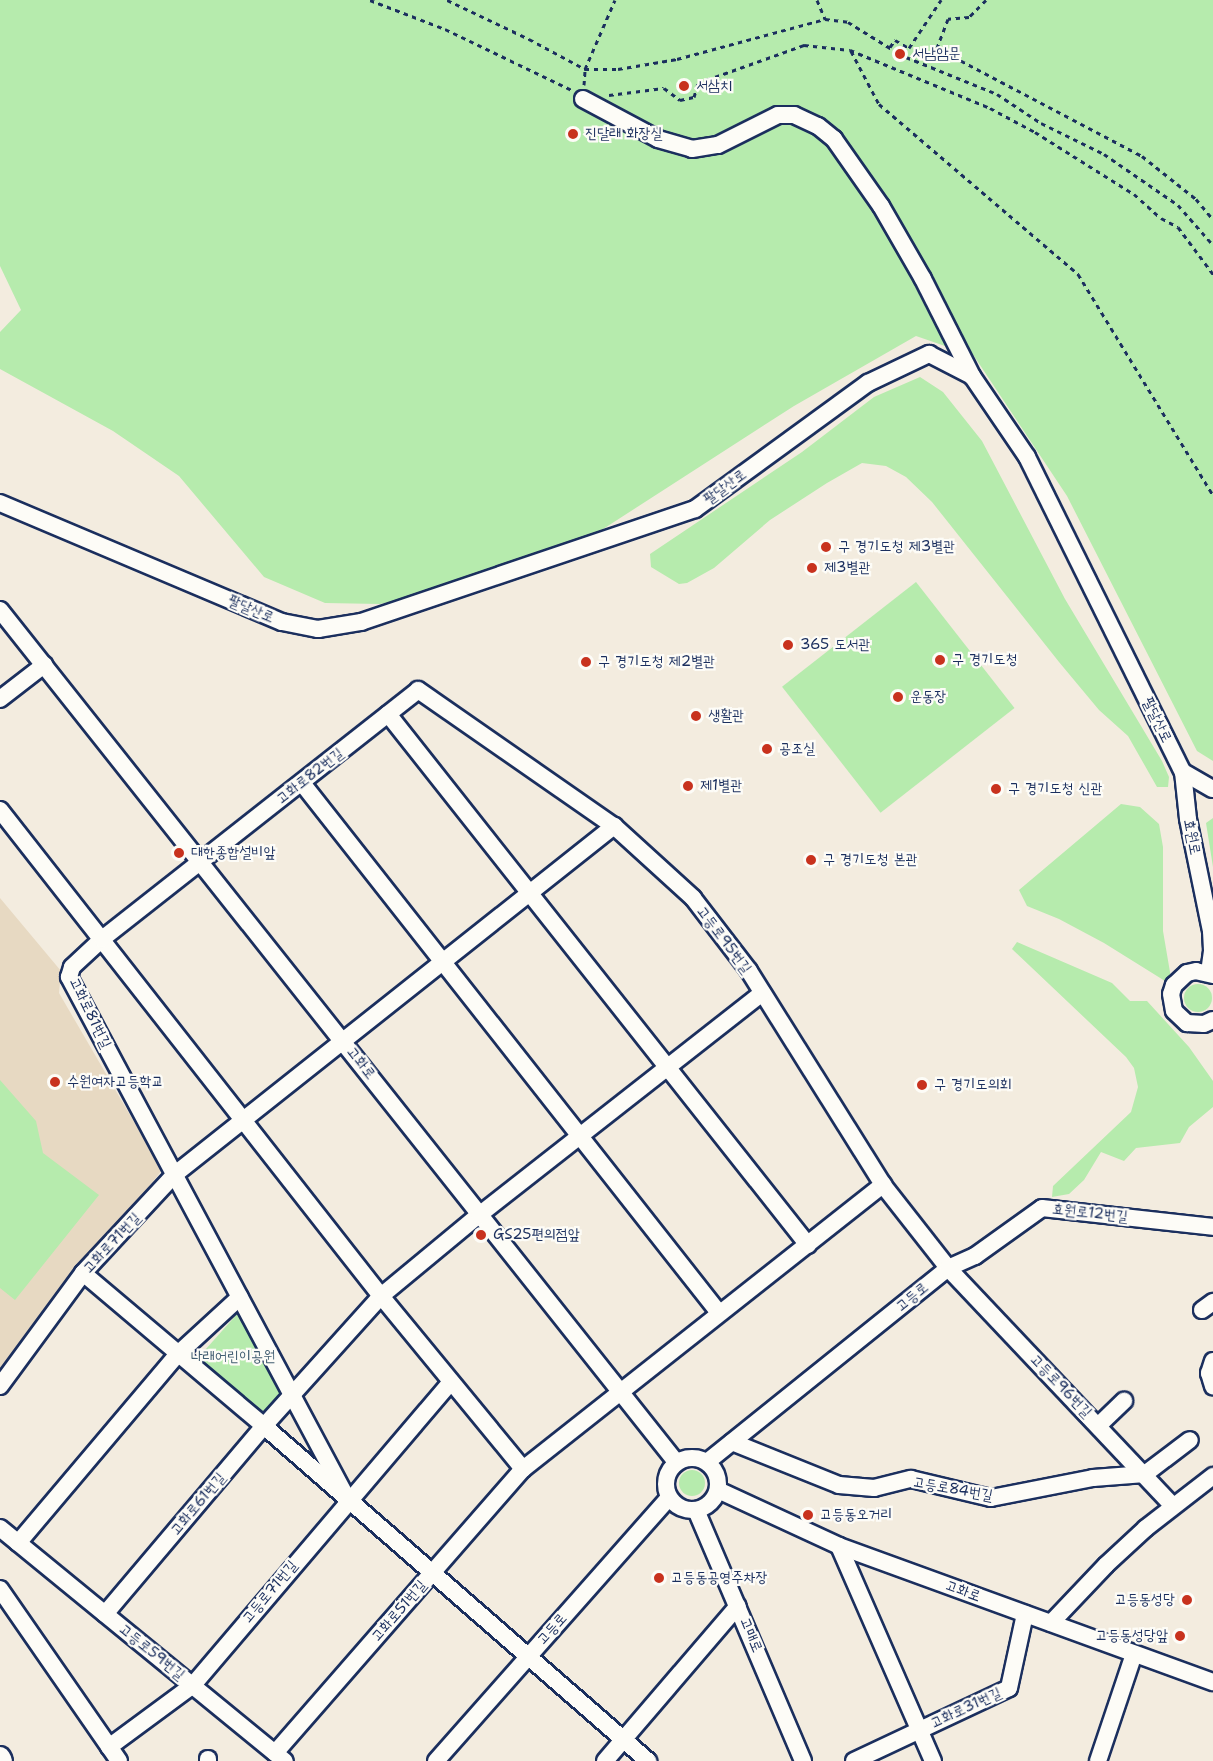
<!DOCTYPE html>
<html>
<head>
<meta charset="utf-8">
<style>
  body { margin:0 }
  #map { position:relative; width:1213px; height:1761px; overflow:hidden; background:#f3ecdf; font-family:"Shantell Sans","Poor Story",sans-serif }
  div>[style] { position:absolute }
  .built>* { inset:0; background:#e7d9c2 }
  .green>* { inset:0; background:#b6ebad; transform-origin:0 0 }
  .round { border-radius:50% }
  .path>* { height:3px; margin-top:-1.5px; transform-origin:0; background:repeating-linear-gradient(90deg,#1b2f5e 0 4.5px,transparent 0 9px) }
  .roads { filter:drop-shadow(2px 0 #1b2f5e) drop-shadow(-2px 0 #1b2f5e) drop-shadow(0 2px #1b2f5e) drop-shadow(0 -2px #1b2f5e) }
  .minor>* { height:16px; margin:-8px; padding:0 8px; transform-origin:8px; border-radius:8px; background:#fdfcf7 }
  .minor>.ring { margin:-8px; padding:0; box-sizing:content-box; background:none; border:16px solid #fdfcf7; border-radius:50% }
  .major>* { height:20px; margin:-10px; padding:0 10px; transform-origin:10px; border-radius:10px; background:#fdfcf7 }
  .dots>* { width:16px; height:16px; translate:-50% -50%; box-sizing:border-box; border:3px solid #fdfcf7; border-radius:50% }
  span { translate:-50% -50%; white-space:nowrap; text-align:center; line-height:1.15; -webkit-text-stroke:4.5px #fdfcf7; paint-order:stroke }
  .poi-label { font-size:15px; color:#1b2f5e }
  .left { translate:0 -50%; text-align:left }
  .right { translate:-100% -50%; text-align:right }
  .street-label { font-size:15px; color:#1b2f5e }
  .park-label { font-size:15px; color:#425e72 }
</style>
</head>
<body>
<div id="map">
  <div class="built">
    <i style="clip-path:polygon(0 898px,61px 971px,59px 993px,162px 1170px,0 1376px)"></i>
  </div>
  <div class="green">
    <i style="clip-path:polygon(0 0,1213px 0,1213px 761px,1197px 751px,1067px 496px,974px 356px,916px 336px,794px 406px,600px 531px,458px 587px,380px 604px,325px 603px,264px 577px,179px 476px,113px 431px,0 369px,0 332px,21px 310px,0 266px)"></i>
    <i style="clip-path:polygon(920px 377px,943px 392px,982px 441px,1065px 599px,1162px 761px,1169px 777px,1168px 787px,1157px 787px,1128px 736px,1099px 710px,1059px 662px,932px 502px,906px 477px,886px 466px,862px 463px,827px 483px,770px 520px,714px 568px,687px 583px,679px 584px,651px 567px,650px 554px,802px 452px,874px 397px)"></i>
    <i style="left:916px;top:582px;width:160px;height:170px;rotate:52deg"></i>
    <i style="clip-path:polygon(1121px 804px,1140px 807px,1159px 824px,1163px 847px,1163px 931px,1171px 978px,1165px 981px,1104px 943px,1059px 919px,1027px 906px,1019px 890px)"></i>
    <i style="clip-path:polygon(1213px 818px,1213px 867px,1206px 823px)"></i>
    <i style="clip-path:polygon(1017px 942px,1112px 983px,1130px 1001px,1147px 1001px,1189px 1047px,1213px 1081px,1213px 1107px,1189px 1127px,1180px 1143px,1136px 1148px,1124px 1161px,1101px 1152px,1084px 1180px,1069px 1194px,1052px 1197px,1053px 1186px,1131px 1112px,1138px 1087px,1134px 1068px,1126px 1057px,1012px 949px)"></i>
    <i class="round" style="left:1184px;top:984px;width:28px;height:28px"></i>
    <i style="clip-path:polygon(0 1080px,36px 1121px,43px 1153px,99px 1195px,15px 1300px,0 1288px)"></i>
    <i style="clip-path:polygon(238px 1313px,282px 1393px,262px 1415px,197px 1359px)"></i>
    <i class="round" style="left:679px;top:1470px;width:26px;height:26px"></i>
  </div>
  <div class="path">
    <i style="left:370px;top:0;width:80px;rotate:21.1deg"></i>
    <i style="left:445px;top:29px;width:141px;rotate:25.7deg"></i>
    <i style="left:447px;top:0;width:91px;rotate:25.4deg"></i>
    <i style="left:529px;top:39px;width:64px;rotate:28.2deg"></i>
    <i style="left:585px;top:69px;width:33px"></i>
    <i style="left:618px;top:69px;width:60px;rotate:-9.6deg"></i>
    <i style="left:677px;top:59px;width:153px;rotate:-15.1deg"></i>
    <i style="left:825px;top:19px;width:23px;rotate:7deg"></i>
    <i style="left:848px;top:22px;width:55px;rotate:31.7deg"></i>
    <i style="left:817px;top:0;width:21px;rotate:67deg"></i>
    <i style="left:986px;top:0;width:24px;rotate:135deg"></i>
    <i style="left:969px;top:17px;width:21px;rotate:175deg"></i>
    <i style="left:948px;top:19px;width:31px;rotate:111deg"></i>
    <i style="left:937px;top:48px;width:232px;rotate:27.8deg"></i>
    <i style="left:1142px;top:156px;width:69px;rotate:38.5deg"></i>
    <i style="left:1196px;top:199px;width:26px;rotate:50deg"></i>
    <i style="left:890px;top:47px;width:9px;rotate:-54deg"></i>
    <i style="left:895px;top:40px;width:16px;rotate:30deg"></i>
    <i style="left:909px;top:48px;width:58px;rotate:-56.3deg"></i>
    <i style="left:851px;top:51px;width:60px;rotate:62.2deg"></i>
    <i style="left:879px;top:104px;width:262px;rotate:40.5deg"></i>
    <i style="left:1078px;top:274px;width:259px;rotate:58.6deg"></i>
    <i style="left:906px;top:57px;width:98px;rotate:22.1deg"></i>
    <i style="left:997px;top:94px;width:53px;rotate:33.4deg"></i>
    <i style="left:1041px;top:123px;width:70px;rotate:26.2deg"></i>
    <i style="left:1104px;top:154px;width:90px;rotate:34.6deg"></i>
    <i style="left:1178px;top:205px;width:53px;rotate:48.8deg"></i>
    <i style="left:584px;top:85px;width:16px;rotate:-86deg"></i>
    <i style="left:585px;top:69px;width:75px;rotate:-66.5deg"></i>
    <i style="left:609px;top:95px;width:55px;rotate:-7.3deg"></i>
    <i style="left:664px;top:88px;width:20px;rotate:37deg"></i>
    <i style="left:680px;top:100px;width:14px;rotate:-12deg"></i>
    <i style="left:694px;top:97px;width:15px;rotate:-74deg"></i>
    <i style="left:698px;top:83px;width:113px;rotate:-19.7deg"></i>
    <i style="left:804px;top:45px;width:46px;rotate:6.2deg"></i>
    <i style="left:850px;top:50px;width:152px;rotate:22.5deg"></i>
    <i style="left:990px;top:108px;width:51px;rotate:28.1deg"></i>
    <i style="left:1035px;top:132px;width:117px;rotate:32.1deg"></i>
    <i style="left:1134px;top:194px;width:36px;rotate:42deg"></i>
    <i style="left:1161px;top:218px;width:19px;rotate:28deg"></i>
    <i style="left:1178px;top:227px;width:59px;rotate:53.3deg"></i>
  </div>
  <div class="roads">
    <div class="minor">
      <i style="left:583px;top:99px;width:85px;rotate:28.1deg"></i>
      <i style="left:658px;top:139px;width:35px;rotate:16deg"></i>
      <i style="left:692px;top:149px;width:26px;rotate:-9deg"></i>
      <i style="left:718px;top:145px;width:67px;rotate:-26.6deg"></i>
      <i style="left:778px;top:115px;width:16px"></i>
      <i style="left:794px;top:115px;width:26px;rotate:25deg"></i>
      <i style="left:818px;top:126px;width:21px;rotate:39deg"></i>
      <i style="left:834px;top:139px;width:82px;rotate:55deg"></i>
      <i style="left:881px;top:206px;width:84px;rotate:60.1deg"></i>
      <i style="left:923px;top:279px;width:109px;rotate:63.2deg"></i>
      <i style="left:0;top:503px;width:306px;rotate:22.9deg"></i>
      <i style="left:282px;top:622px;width:37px;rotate:11deg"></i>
      <i style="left:318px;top:629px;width:44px;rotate:-9.2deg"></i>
      <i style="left:361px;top:622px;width:353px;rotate:-18.7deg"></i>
      <i style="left:695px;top:509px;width:214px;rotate:-36.1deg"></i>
      <i style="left:868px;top:383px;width:68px;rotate:-25.4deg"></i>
      <i style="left:929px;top:354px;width:48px;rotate:27.1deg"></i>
      <i style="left:972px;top:376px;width:98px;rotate:55.8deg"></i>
      <i style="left:1027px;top:457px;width:352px;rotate:63.7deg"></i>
      <i style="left:1183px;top:772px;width:34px;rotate:30deg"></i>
      <i style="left:0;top:610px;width:1088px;rotate:51.57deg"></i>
      <i style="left:0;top:699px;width:56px;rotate:-37.7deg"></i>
      <i style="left:388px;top:714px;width:677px;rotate:51.66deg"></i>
      <i style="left:1183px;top:772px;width:47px;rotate:83.9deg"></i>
      <i style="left:1188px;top:819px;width:114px;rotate:78.4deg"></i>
      <i style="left:1211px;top:931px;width:20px;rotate:87deg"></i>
      <i style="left:1212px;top:951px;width:22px;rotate:98deg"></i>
      <i style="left:302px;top:783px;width:674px;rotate:51.8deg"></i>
      <i style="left:0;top:810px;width:618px;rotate:51.91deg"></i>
      <i style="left:381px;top:1296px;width:224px;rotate:50.6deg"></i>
      <i style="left:1213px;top:975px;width:17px;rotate:-167deg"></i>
      <i style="left:1196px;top:971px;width:9px;rotate:167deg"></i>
      <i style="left:1187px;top:973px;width:18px;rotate:137deg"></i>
      <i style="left:1174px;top:985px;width:9px;rotate:108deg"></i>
      <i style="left:1171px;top:994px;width:17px;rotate:80deg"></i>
      <i style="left:1174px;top:1011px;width:18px;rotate:43deg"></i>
      <i style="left:1187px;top:1023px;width:17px;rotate:3deg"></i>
      <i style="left:1204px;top:1024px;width:10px;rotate:-24deg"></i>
      <i style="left:83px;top:1273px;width:237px;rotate:40.2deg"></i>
      <i style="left:264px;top:1426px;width:510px;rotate:41.1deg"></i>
      <i style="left:1202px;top:1310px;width:14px;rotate:-36deg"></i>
      <i style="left:1213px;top:1361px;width:13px;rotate:108deg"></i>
      <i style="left:1209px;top:1373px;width:14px;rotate:73deg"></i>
      <i style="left:0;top:1386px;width:140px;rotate:-53.7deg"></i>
      <i style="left:83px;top:1273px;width:134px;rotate:-47.1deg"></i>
      <i style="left:174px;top:1175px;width:562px;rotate:-38.42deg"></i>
      <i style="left:1099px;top:1425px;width:35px;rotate:-44deg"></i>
      <i style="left:732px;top:1442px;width:115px;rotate:21.9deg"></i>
      <i style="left:839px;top:1485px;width:35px;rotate:5deg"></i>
      <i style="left:874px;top:1488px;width:38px;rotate:-14deg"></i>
      <i style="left:911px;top:1479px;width:82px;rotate:13.4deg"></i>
      <i style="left:991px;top:1498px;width:104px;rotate:-11.1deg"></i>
      <i style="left:1093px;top:1478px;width:52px;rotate:-4.4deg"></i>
      <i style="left:1145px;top:1474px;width:56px;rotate:-37.1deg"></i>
      <i class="ring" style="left:666px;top:1458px;width:36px;height:36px"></i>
      <i style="left:707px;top:1462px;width:309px;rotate:-38.8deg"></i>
      <i style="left:948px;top:1268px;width:30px;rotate:-24deg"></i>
      <i style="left:975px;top:1256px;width:82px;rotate:-35.6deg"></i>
      <i style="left:1042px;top:1208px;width:172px;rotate:6.3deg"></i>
      <i style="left:718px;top:1490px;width:133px;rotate:24.8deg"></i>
      <i style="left:839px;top:1546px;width:398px;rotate:20deg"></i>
      <i style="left:348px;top:1500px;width:593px;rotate:-118.08deg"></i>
      <i style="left:69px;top:977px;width:10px;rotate:-73deg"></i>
      <i style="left:72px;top:967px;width:41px;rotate:-43deg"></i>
      <i style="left:102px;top:939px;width:402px;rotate:-38.2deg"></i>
      <i style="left:418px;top:690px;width:239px;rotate:34.8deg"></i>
      <i style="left:614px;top:826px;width:107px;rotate:42.3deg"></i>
      <i style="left:693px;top:898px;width:92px;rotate:52.5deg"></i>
      <i style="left:749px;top:971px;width:252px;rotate:57.9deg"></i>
      <i style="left:883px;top:1185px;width:105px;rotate:51.9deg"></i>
      <i style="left:948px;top:1268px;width:326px;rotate:46.6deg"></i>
      <i style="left:696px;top:1510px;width:273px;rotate:66.9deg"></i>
      <i style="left:0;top:1528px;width:368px;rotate:39.3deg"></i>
      <i style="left:18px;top:1543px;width:248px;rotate:-49.8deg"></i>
      <i style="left:178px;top:1354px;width:84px;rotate:-42.6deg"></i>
      <i style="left:839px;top:1546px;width:235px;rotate:66.4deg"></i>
      <i style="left:0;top:1589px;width:209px;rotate:55.3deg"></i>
      <i style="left:105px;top:1614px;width:246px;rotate:-49.8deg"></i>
      <i style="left:264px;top:1426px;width:175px;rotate:-48deg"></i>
      <i style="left:381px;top:1296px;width:127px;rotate:-39.6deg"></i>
      <i style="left:479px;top:1215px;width:360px;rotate:-38.1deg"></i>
      <i style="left:1051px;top:1623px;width:80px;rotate:-46.5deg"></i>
      <i style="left:1106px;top:1565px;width:54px;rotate:-42.8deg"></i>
      <i style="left:1146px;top:1528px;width:85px;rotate:-37.8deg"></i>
      <i style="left:109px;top:1747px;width:104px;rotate:-36.4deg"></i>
      <i style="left:193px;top:1685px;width:398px;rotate:-49.6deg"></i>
      <i style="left:275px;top:1753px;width:377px;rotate:-48.9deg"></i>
      <i style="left:523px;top:1469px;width:459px;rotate:-38.3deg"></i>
      <i style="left:208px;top:1759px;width:2px;rotate:90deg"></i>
      <i style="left:436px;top:1761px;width:351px;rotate:-48.5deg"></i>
      <i style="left:605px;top:1761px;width:204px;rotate:-49.4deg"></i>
      <i style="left:854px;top:1761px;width:171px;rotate:-25.2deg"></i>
      <i style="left:1009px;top:1688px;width:76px;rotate:-77.8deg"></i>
      <i style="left:1098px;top:1761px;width:113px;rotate:-71.4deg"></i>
    </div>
    <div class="major">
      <i style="left:0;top:1757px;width:4px;rotate:63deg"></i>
    </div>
  </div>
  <div class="dots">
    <i style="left:900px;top:54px;background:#c8321e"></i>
    <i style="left:684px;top:86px;background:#c8321e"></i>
    <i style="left:573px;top:134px;background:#c8321e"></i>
    <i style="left:826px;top:547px;background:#c8321e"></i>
    <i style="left:812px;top:568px;background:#c8321e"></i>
    <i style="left:788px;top:645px;background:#c8321e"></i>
    <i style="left:940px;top:660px;background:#c8321e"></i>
    <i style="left:586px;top:662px;background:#c8321e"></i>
    <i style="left:898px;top:697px;background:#c8321e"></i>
    <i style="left:696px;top:716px;background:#c8321e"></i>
    <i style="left:767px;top:749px;background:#c8321e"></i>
    <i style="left:688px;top:786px;background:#c8321e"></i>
    <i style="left:996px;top:789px;background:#c8321e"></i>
    <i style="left:179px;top:853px;background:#c8321e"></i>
    <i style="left:811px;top:860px;background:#c8321e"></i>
    <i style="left:55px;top:1082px;background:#c8321e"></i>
    <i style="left:922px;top:1085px;background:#c8321e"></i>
    <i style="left:481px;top:1235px;background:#c8321e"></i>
    <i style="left:808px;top:1515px;background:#c8321e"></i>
    <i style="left:659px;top:1578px;background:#c8321e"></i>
    <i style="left:1187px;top:1600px;background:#c8321e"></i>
    <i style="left:1180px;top:1636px;background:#c8321e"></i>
  </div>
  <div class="poi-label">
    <span class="left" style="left:912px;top:54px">서남암문</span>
    <span class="left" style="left:696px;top:86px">서삼치</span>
    <span class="left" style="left:585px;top:134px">진달래 화장실</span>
    <span class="left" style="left:838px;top:547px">구 경기도청 제3별관</span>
    <span class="left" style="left:824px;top:568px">제3별관</span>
    <span class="left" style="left:800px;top:645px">365 도서관</span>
    <span class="left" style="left:952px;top:660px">구 경기도청</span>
    <span class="left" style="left:598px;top:662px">구 경기도청 제2별관</span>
    <span class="left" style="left:910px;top:697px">운동장</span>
    <span class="left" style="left:708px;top:716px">생활관</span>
    <span class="left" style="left:779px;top:749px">공조실</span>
    <span class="left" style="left:700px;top:786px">제1별관</span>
    <span class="left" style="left:1008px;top:789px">구 경기도청 신관</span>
    <span class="left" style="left:191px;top:853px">대한종합설비앞</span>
    <span class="left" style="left:823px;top:860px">구 경기도청 본관</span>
    <span class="left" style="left:67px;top:1082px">수원여자고등학교</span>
    <span class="left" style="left:934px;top:1085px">구 경기도의회</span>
    <span class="left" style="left:493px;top:1235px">GS25편의점앞</span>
    <span class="left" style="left:820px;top:1515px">고등동오거리</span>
    <span class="left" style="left:671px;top:1578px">고등동공영주차장</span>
    <span class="right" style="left:1175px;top:1600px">고등동성당</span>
    <span class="right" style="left:1168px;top:1636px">고등동성당앞</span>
  </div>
  <div class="street-label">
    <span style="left:725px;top:487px;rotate:-36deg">팔달산로</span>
    <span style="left:251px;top:609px;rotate:23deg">팔달산로</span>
    <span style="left:1157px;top:720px;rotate:64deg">팔달산로</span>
    <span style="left:310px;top:776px;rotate:-38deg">고화로82번길</span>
    <span style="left:1192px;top:837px;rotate:79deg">효원로</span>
    <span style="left:724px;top:940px;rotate:53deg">고등로95번길</span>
    <span style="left:90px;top:1013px;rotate:64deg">고화로81번길</span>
    <span style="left:361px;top:1063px;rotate:52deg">고화로</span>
    <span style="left:1090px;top:1213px;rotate:6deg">효원로12번길</span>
    <span style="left:112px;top:1243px;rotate:-47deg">고화로71번길</span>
    <span style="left:912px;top:1297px;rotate:-39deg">고등로</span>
    <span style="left:1061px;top:1386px;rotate:46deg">고등로96번길</span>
    <span style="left:953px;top:1489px;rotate:10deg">고등로84번길</span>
    <span style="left:198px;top:1504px;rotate:-50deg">고화로61번길</span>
    <span style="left:963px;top:1591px;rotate:20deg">고화로</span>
    <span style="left:270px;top:1592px;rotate:-50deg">고등로71번길</span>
    <span style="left:399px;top:1611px;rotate:-49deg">고화로51번길</span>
    <span style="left:552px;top:1629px;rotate:-48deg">고등로</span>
    <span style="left:751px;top:1635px;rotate:67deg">고매로</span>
    <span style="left:152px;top:1652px;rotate:39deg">고등로59번길</span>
    <span style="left:966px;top:1708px;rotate:-25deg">고화로31번길</span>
  </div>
  <div class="park-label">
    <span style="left:233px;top:1357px">나래어린이공원</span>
  </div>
</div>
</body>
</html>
